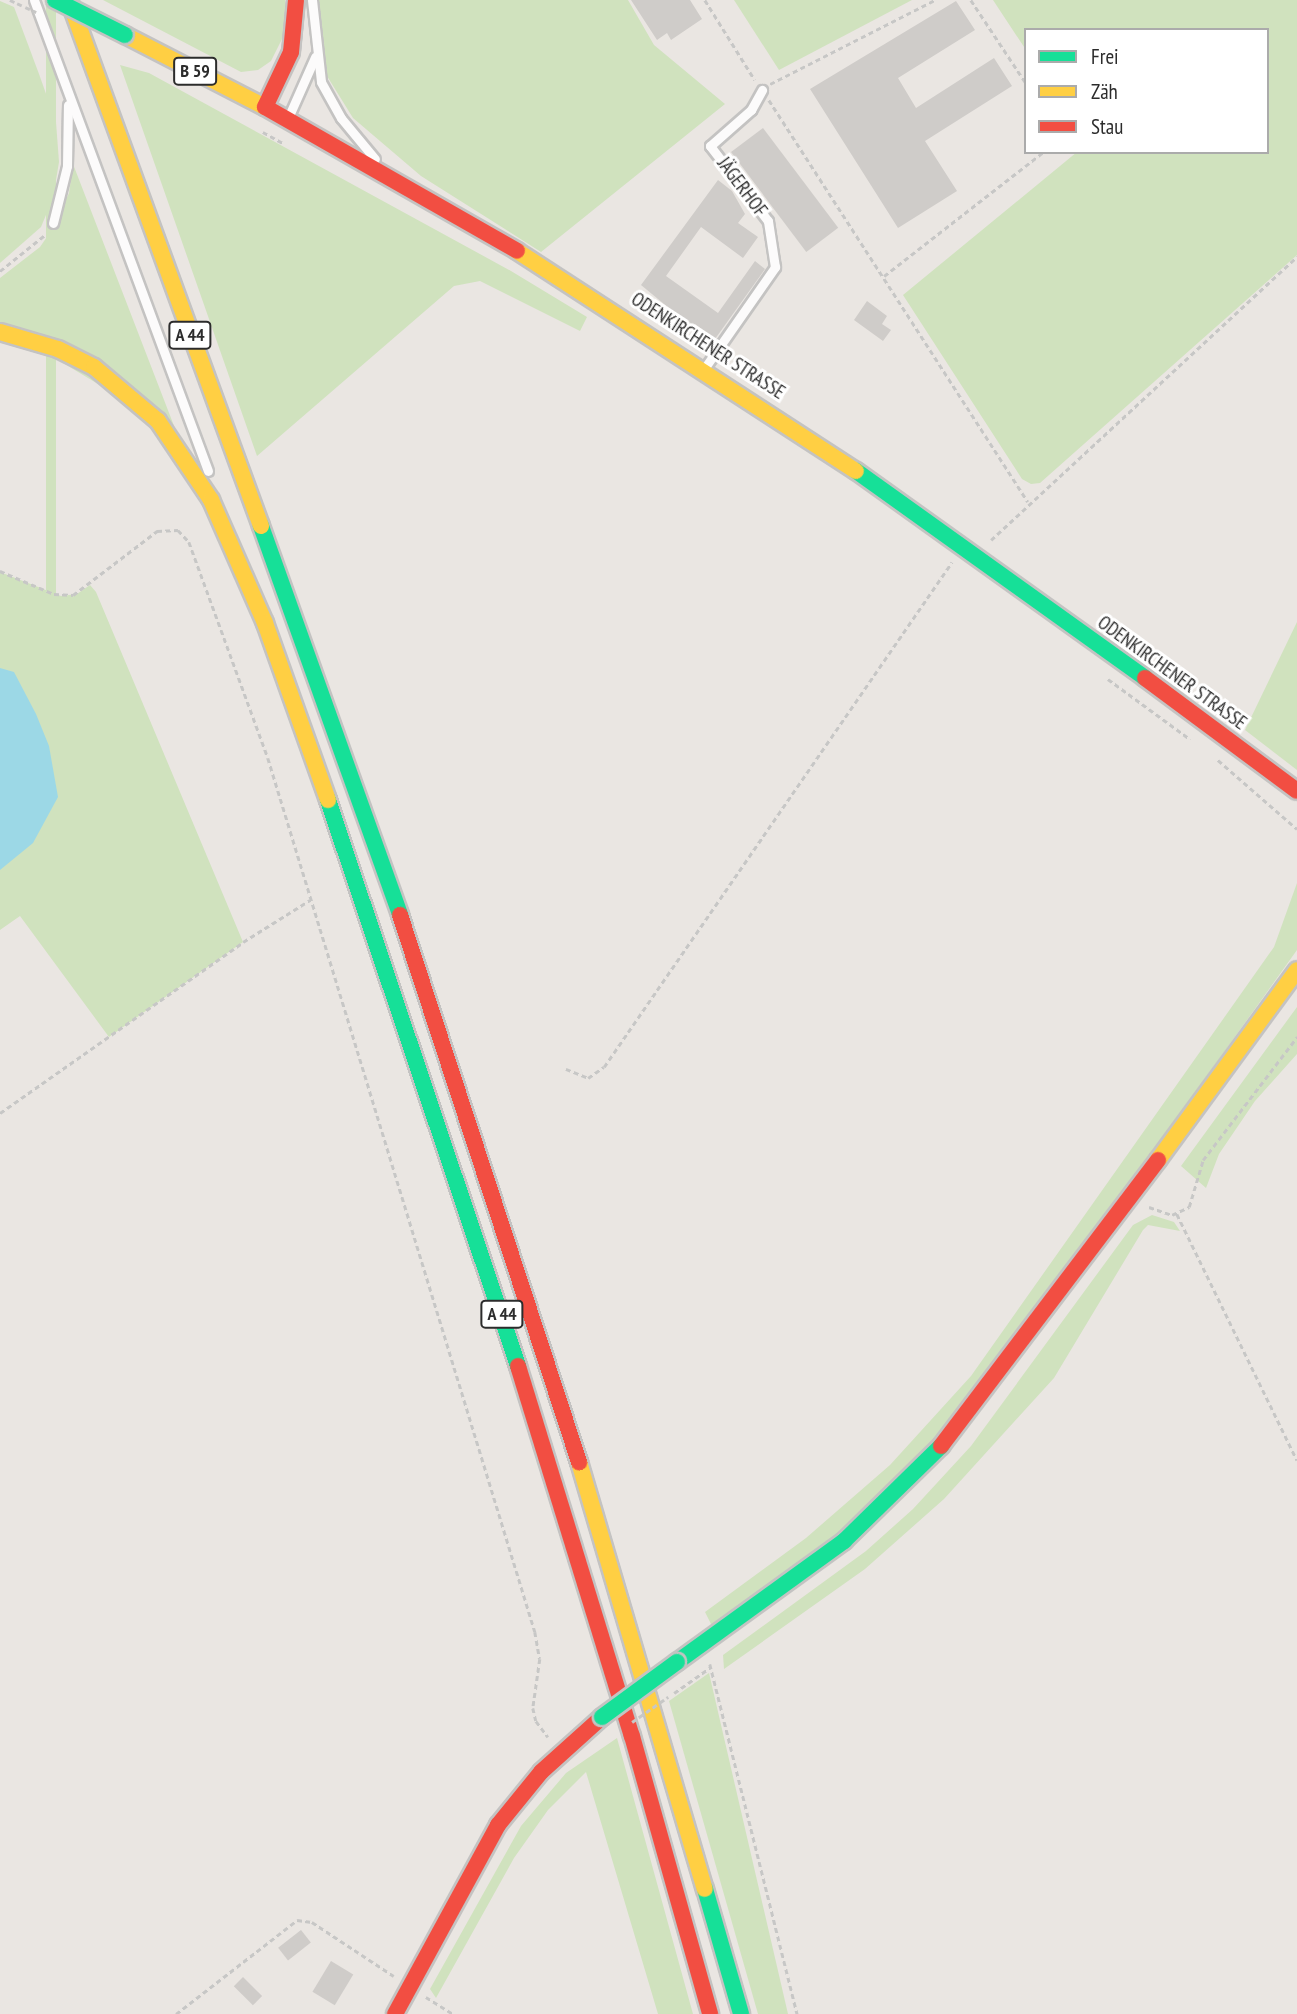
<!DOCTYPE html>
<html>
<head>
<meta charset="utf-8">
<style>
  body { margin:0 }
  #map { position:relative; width:1297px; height:2014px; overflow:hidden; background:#eae6e2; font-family:"PT Sans Narrow",sans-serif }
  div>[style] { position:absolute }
  .green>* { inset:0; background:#d0e2be; transform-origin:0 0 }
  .water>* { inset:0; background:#9cd8e6 }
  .building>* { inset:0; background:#cfccc9; transform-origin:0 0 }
  .path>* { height:2.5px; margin-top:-1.25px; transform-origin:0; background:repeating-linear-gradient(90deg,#c7c7c6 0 5px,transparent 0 8.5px) }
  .roads { filter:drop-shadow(2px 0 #c4c3c2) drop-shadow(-2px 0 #c4c3c2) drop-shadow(0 2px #c4c3c2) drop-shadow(0 -2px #c4c3c2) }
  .lane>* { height:9px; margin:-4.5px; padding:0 4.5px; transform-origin:4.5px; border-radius:4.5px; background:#fcfbfb }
  .fast>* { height:16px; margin:-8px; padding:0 8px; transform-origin:8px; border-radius:8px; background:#16e098 }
  .slow>* { height:16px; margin:-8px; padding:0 8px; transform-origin:8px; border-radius:8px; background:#ffcf43 }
  .jam>* { height:16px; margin:-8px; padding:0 8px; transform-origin:8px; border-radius:8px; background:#f24e42 }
  .path-bridge>* { height:2.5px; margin-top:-1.25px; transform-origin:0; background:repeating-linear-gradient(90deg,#c7c7c6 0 5px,transparent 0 8.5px) }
  .bridges { filter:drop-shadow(2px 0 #c4c3c2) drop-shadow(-2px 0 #c4c3c2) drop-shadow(0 2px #c4c3c2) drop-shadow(0 -2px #c4c3c2) }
  .fast-bridge>* { height:16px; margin:-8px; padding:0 8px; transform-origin:8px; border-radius:8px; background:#16e098 }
  span { translate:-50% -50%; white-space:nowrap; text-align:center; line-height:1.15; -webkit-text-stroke:6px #fff; paint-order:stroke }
  .shield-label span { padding:2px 5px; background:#fff; border:2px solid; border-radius:5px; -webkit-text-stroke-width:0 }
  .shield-label { font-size:18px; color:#2c2c2c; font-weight:700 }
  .street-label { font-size:19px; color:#2c2c2c }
  .legend { position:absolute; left:1024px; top:28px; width:245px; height:126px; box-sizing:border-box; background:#fff; border:2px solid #ababab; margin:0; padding:9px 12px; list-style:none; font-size:21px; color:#2c2c2c }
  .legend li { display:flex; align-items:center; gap:14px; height:35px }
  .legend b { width:35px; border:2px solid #ababab }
</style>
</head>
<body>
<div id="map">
  <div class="green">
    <i style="left:46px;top:0;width:10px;height:749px"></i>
    <i style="clip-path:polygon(103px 0,285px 0,285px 33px,271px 61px,258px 70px,241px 72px)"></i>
    <i style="clip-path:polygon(317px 0,628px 0,654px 45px,725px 104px,541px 252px,421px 176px,353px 118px,322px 68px)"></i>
    <i style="clip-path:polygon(734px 0,912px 0,779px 70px)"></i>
    <i style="clip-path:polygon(993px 0,1297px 0,1297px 255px,1040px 483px,1031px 484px,1022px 479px,903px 295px,1077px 152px,1267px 152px,1267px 30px,1026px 30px,1026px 50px)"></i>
    <i style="clip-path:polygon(0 1px,14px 7px,39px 74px,56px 122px,59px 162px,53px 198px,41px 227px,0 263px)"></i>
    <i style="clip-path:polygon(120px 65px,149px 73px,511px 271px,587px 317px,580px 331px,480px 281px,454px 286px,257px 456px)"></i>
    <i style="clip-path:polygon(73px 164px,176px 431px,0 325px,0 278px,40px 247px,51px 231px,69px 193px)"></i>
    <i style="clip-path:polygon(0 572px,61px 596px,77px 594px,90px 585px,96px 592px,243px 942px,109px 1037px,20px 916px,0 930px)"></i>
    <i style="clip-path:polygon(1297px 622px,1297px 770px,1245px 730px)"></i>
    <i style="clip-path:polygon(1297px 883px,1297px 950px,1126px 1189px,949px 1424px,829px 1545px,712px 1626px,705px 1612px,806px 1538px,890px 1465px,971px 1376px,1274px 947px)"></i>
    <i style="clip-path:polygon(1297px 1007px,1297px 1054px,1255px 1101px,1219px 1154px,1206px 1188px,1181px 1166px)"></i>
    <i style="clip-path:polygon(1152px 1215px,1174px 1222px,1180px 1231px,1148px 1225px,1143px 1230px,1054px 1378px,944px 1499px,865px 1569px,724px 1669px,723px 1655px,866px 1551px,913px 1509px,971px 1446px,1133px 1225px)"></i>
    <i style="clip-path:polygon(709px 1673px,788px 2014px,758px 2014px,669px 1701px)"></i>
    <i style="clip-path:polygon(617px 1738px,693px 2014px,658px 2014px,586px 1772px,548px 1810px,514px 1858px,436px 1998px,430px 1989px,521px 1826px,566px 1773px)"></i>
  </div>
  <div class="water">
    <i style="clip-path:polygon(0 668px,14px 672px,36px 714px,49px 746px,58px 797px,33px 843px,0 870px)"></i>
  </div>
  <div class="building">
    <i style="clip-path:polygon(631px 0,690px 0,702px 19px,671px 40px,667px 33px,657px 40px)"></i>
    <i style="clip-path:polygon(956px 1px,975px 30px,898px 78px,916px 108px,994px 58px,1012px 86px,925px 141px,957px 191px,898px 228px,810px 89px)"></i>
    <i style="left:763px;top:128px;width:125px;height:40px;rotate:53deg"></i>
    <i style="clip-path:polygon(718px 180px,732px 191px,745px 214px,738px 223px,758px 237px,743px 258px,701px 227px,666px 276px,718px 313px,755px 261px,765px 269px,715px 339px,695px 324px,692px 327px,641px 285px)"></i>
    <i style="clip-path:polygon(867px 301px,887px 316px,882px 324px,891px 330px,883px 341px,854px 320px)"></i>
    <i style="left:301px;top:1930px;width:16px;height:29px;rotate:52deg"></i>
    <i style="left:331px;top:1961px;width:26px;height:36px;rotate:31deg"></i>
    <i style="left:243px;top:1977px;width:27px;height:13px;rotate:45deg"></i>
  </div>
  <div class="path">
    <i style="left:705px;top:0;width:94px;rotate:58deg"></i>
    <i style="left:971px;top:0;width:100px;rotate:56.5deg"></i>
    <i style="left:770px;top:84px;width:185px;rotate:-27deg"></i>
    <i style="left:769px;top:100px;width:478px;rotate:57.2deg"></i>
    <i style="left:263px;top:132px;width:25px;rotate:29deg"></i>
    <i style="left:0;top:271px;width:59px;rotate:-38.8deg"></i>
    <i style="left:884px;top:276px;width:202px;rotate:-37.9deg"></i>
    <i style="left:991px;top:540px;width:417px;rotate:-42.8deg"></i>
    <i style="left:0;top:571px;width:59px;rotate:23.1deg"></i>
    <i style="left:54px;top:594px;width:19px;rotate:3deg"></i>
    <i style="left:73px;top:595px;width:106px;rotate:-37.3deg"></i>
    <i style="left:157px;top:531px;width:21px;rotate:-3deg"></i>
    <i style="left:178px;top:530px;width:16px;rotate:47deg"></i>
    <i style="left:189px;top:542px;width:230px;rotate:69.9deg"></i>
    <i style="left:268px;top:758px;width:914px;rotate:73.01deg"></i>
    <i style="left:535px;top:1632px;width:27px;rotate:80deg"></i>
    <i style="left:540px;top:1659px;width:49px;rotate:98.1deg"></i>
    <i style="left:533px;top:1708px;width:13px;rotate:77deg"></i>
    <i style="left:536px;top:1721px;width:20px;rotate:53deg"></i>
    <i style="left:1108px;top:679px;width:102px;rotate:36.2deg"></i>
    <i style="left:1218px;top:760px;width:105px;rotate:41.1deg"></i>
    <i style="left:566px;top:1069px;width:24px;rotate:22deg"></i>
    <i style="left:588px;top:1078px;width:19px;rotate:-35deg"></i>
    <i style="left:604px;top:1067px;width:613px;rotate:-55.43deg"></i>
    <i style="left:0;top:1113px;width:297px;rotate:-35.1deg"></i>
    <i style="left:243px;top:942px;width:79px;rotate:-32.1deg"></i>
    <i style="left:1149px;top:1207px;width:24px;rotate:19deg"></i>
    <i style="left:1172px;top:1215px;width:19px;rotate:-25deg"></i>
    <i style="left:1189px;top:1207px;width:49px;rotate:-73.4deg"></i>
    <i style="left:1203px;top:1160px;width:155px;rotate:-52.6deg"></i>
    <i style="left:1177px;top:1214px;width:274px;rotate:64deg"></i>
    <i style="left:710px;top:1664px;width:361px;rotate:76deg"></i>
    <i style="left:674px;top:1693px;width:45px;rotate:-35.1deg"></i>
    <i style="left:426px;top:1997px;width:32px;rotate:32deg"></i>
    <i style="left:176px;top:2014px;width:153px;rotate:-37.8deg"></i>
    <i style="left:297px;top:1920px;width:15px;rotate:8deg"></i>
    <i style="left:312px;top:1922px;width:98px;rotate:33.4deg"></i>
  </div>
  <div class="roads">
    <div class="lane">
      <i style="left:34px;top:0;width:502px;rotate:69.72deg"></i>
      <i style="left:312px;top:0;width:82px;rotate:83.7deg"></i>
      <i style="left:321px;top:82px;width:41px;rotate:60.9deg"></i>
      <i style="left:341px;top:118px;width:53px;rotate:50.3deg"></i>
      <i style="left:288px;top:118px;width:67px;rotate:-66.1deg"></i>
      <i style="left:53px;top:223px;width:59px;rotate:-76.2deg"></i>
      <i style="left:67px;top:166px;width:61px;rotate:-89.1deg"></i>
      <i style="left:706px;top:366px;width:121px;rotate:-55.1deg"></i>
      <i style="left:775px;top:267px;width:47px;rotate:-98.7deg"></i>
      <i style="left:768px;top:221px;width:95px;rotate:-127.7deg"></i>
      <i style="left:710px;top:146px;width:55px;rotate:-41.3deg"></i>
      <i style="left:751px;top:110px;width:23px;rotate:-61deg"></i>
    </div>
    <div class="fast">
      <i style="left:856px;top:471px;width:355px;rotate:35.6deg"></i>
      <i style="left:261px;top:526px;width:413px;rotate:70.3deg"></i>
      <i style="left:328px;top:800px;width:597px;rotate:71.44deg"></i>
      <i style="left:677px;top:1662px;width:206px;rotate:-35.9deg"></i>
      <i style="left:844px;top:1541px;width:136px;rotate:-44.4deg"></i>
      <i style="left:705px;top:1889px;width:130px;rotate:73.9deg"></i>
    </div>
    <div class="slow">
      <i style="left:69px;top:0;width:560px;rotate:69.95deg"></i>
      <i style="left:125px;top:35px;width:157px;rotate:27.2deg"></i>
      <i style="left:517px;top:251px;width:404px;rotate:33deg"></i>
      <i style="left:0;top:332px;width:60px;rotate:16.3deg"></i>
      <i style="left:58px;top:349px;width:40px;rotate:26.6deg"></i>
      <i style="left:94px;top:367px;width:84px;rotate:40.2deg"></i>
      <i style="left:158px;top:421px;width:95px;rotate:56.1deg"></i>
      <i style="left:211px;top:500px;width:134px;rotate:66.3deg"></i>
      <i style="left:265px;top:623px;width:188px;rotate:70.4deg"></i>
      <i style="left:1158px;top:1160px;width:235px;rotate:-53.8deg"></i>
      <i style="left:579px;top:1462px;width:445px;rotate:73.6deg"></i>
    </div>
    <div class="jam">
      <i style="left:265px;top:107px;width:290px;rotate:29.7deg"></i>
      <i style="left:265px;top:107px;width:61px;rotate:-64.7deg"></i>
      <i style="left:291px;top:52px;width:52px;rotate:-84.5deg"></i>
      <i style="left:1145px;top:678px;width:189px;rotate:36.6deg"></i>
      <i style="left:400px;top:915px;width:576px;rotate:71.88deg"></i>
      <i style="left:518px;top:1366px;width:387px;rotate:72.9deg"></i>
      <i style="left:632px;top:1736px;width:289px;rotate:74.3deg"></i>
      <i style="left:941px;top:1446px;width:359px;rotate:-52.8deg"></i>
      <i style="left:395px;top:2014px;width:215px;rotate:-61.4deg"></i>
      <i style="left:498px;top:1825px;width:68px;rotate:-50.9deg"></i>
      <i style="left:541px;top:1772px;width:82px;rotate:-42deg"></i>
    </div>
  </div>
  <div class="path-bridge">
    <i style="left:10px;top:0;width:29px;rotate:25deg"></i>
    <i style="left:632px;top:1722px;width:44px;rotate:-34.8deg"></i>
  </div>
  <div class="bridges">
    <div class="fast-bridge">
      <i style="left:55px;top:0;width:78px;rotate:26.6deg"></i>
      <i style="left:602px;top:1717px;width:93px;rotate:-36.3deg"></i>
    </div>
  </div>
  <div class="shield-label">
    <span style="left:195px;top:71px">B 59</span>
    <span style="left:190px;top:335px">A 44</span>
    <span style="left:502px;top:1314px">A 44</span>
  </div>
  <div class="street-label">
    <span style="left:742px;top:187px;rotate:53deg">JÄGERHOF</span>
    <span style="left:708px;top:346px;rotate:33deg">ODENKIRCHENER STRASSE</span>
    <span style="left:1172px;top:673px;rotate:36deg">ODENKIRCHENER STRASSE</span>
  </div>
  <ul class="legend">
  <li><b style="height:9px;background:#16e098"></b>Frei</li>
  <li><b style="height:9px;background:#ffcf43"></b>Zäh</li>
  <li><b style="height:9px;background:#f24e42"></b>Stau</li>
  </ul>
</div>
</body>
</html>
